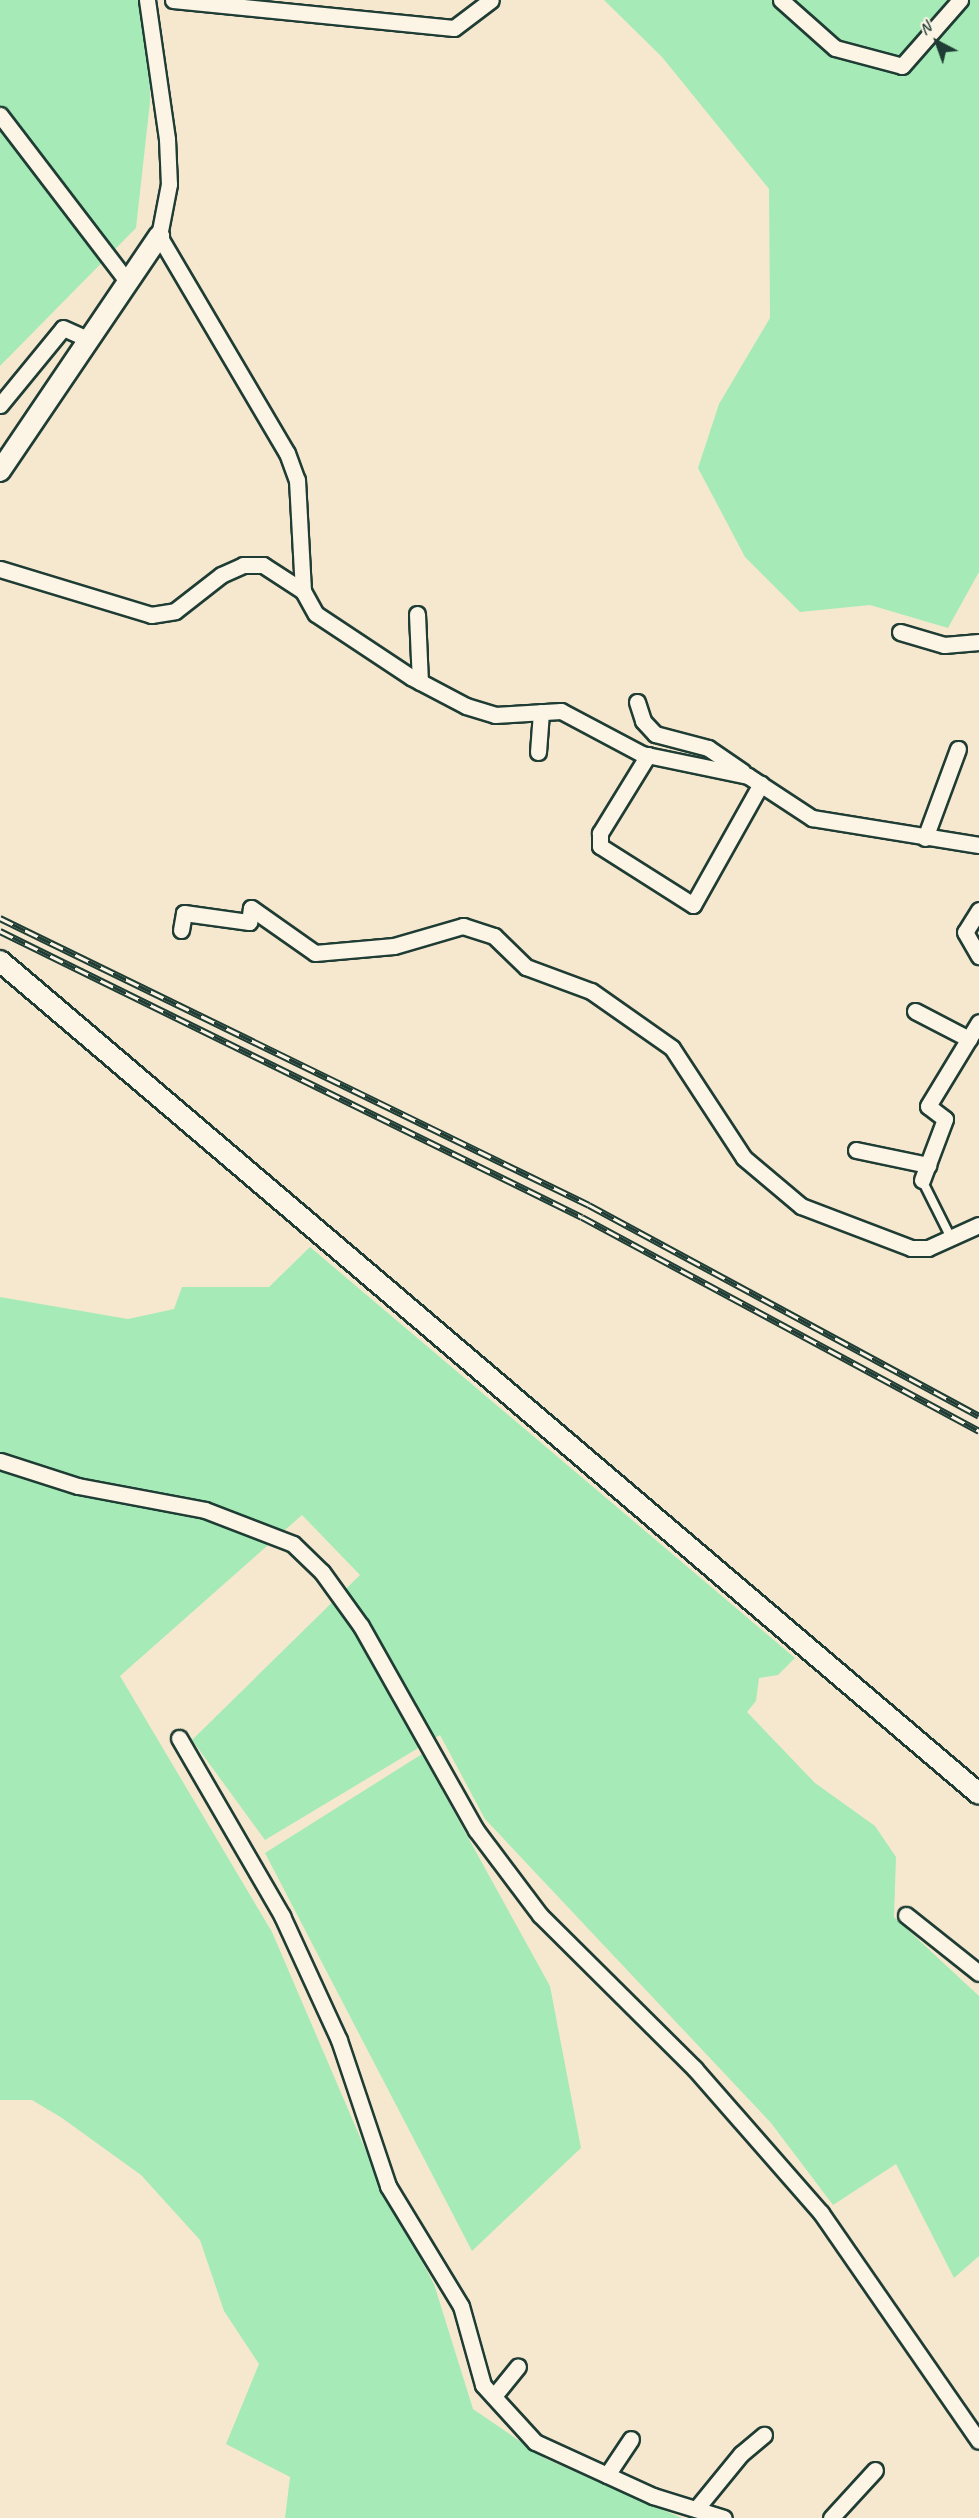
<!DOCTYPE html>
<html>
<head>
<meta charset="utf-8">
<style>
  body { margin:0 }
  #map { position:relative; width:979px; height:2518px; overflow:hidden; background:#f6e8cf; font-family:Caveat,sans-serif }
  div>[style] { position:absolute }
  .green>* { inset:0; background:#a6ebb7 }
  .roads { filter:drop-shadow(2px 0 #1f3d34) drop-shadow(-2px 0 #1f3d34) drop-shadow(0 2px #1f3d34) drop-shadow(0 -2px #1f3d34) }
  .service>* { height:8px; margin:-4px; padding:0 4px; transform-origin:4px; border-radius:4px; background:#fcf5e5 }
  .minor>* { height:15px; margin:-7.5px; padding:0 7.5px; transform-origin:7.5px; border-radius:7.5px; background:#fcf5e5 }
  .tertiary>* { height:20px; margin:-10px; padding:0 10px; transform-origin:10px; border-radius:10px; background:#fcf5e5 }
  .rail>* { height:7px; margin-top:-3.5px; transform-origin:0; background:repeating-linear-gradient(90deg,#fcf5e5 0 14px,#1f3d34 0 28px); box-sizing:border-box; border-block:2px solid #1f3d34 }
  span { translate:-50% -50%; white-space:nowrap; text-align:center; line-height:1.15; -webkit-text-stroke:4.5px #fcf5e5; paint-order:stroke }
  .north { position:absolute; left:907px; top:12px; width:60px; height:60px; -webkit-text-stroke:4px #fcf5e5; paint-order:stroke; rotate:319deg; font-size:16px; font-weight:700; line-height:24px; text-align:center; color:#1f3d34 }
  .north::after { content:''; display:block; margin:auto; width:21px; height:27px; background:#1f3d34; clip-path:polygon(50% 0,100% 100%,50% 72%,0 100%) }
</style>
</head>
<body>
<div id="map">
  <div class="green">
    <i style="clip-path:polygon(0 0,149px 0,150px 102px,136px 228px,0 366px)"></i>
    <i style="clip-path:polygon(604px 0,979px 0,979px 572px,948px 628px,870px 605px,800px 612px,745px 557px,698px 468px,719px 404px,770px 318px,769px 189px,662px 57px)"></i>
    <i style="clip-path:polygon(310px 1247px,795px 1658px,778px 1675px,759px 1678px,756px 1701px,747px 1712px,815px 1783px,875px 1826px,896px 1857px,894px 1917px,979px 1996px,979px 2256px,954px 2278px,896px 2164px,833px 2205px,771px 2123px,485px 1819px,440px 1735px,265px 1840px,192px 1740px,360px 1575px,302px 1515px,120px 1676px,272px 1932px,378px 2179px,434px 2284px,473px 2409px,546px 2459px,682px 2518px,285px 2518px,290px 2477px,226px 2444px,259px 2364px,224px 2311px,200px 2240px,141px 2175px,62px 2118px,32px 2100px,0 2100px,0 1297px,128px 1319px,174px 1309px,182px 1287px,269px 1287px)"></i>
    <i style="clip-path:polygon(422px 1754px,550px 1986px,581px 2148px,472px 2251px,265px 1853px)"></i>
  </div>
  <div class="roads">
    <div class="service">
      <i style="left:922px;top:1180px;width:65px;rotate:63.4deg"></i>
    </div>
    <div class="minor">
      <i style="left:147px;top:0;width:140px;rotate:81.8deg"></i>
      <i style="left:167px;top:139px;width:45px;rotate:87.5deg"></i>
      <i style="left:169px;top:184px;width:53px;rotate:100.9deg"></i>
      <i style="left:159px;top:236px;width:252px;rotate:59.5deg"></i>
      <i style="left:287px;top:453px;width:29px;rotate:70deg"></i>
      <i style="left:297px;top:480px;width:111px;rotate:86.9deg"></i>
      <i style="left:173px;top:0;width:282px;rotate:5.7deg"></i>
      <i style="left:454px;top:28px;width:46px;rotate:-37.1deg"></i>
      <i style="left:781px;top:0;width:72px;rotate:41.6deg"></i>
      <i style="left:835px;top:48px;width:69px;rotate:15deg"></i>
      <i style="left:902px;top:66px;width:88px;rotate:-48.7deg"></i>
      <i style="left:0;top:115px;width:209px;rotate:52.6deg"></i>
      <i style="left:0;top:405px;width:99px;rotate:-50.7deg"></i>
      <i style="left:63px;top:328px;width:27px;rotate:24deg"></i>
      <i style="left:0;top:569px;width:158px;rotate:16.9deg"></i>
      <i style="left:151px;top:615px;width:24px;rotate:-9deg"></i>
      <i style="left:175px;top:611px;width:58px;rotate:-38deg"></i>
      <i style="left:221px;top:575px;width:24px;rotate:-24deg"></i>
      <i style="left:243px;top:565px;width:20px"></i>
      <i style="left:263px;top:565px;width:48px;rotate:33deg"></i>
      <i style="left:303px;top:591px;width:26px;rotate:61deg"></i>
      <i style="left:316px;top:614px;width:114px;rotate:33.6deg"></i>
      <i style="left:411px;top:677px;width:62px;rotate:27.8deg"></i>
      <i style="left:466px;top:706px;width:30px;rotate:17deg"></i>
      <i style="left:495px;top:715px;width:66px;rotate:-3.5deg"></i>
      <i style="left:561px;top:711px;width:92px;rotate:28deg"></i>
      <i style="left:642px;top:754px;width:108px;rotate:11.7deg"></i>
      <i style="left:748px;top:776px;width:77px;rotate:33.3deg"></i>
      <i style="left:812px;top:818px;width:169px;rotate:9.2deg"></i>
      <i style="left:417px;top:614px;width:68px;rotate:87.5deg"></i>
      <i style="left:900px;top:632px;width:46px;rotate:16.5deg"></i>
      <i style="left:944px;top:645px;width:35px;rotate:-5deg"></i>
      <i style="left:637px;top:702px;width:20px;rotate:72deg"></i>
      <i style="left:643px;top:721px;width:18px;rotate:47deg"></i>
      <i style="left:655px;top:734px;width:55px;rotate:14.8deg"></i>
      <i style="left:708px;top:748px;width:42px;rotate:34.4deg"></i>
      <i style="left:538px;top:752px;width:40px;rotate:-85.7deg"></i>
      <i style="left:648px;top:755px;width:92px;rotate:121.6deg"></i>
      <i style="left:600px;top:833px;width:13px;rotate:90deg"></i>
      <i style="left:600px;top:846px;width:110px;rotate:32.4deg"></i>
      <i style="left:693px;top:905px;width:139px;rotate:-60.7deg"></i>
      <i style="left:925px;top:838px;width:95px;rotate:-69.7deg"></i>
      <i style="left:979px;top:910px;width:26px;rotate:122deg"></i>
      <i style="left:965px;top:932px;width:28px;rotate:60deg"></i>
      <i style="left:181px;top:930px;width:17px;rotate:-80deg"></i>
      <i style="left:184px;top:913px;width:66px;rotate:7.9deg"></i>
      <i style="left:249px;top:922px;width:14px;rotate:-82deg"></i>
      <i style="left:251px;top:908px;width:78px;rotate:35.1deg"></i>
      <i style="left:315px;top:953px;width:79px;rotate:-5.1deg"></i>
      <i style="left:394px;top:946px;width:72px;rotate:-16.2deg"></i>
      <i style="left:463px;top:926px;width:33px;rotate:18deg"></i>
      <i style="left:494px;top:936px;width:45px;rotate:44.1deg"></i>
      <i style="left:526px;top:967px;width:69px;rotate:20.3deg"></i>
      <i style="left:591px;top:991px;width:99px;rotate:35.1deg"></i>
      <i style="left:672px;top:1048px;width:131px;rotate:56.8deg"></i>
      <i style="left:744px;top:1158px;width:75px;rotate:40.1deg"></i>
      <i style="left:801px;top:1206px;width:118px;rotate:20.9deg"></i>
      <i style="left:911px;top:1248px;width:17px"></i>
      <i style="left:928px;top:1248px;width:56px;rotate:-24.3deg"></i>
      <i style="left:915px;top:1011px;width:61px;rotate:27.4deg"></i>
      <i style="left:856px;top:1150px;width:74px;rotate:11.8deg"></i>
      <i style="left:922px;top:1180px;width:65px;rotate:-69.3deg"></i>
      <i style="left:945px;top:1119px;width:21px;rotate:-143deg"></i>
      <i style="left:928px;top:1106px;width:98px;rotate:-58.7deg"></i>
      <i style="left:0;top:1461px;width:82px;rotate:17.8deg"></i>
      <i style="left:78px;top:1486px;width:129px;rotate:10.7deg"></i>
      <i style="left:205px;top:1510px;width:94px;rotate:21.1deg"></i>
      <i style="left:293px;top:1544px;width:40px;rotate:44deg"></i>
      <i style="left:322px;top:1572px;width:67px;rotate:54.2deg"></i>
      <i style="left:361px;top:1626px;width:234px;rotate:60.6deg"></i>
      <i style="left:476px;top:1830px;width:106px;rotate:53deg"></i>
      <i style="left:540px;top:1915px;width:218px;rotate:44.8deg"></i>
      <i style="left:695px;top:2069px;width:191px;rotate:48.8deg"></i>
      <i style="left:821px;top:2213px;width:277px;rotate:55.3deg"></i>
      <i style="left:179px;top:1738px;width:206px;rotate:59.9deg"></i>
      <i style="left:282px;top:1916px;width:136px;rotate:65.3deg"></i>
      <i style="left:339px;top:2040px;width:154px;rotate:71.4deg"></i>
      <i style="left:388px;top:2186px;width:140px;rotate:58.7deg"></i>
      <i style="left:461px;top:2306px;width:82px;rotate:74.4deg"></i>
      <i style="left:483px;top:2385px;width:77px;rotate:47.6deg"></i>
      <i style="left:535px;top:2442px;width:130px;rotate:24.6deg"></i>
      <i style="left:653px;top:2496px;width:74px;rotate:17.2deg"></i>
      <i style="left:906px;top:1915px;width:93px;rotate:38.5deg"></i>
      <i style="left:494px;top:2396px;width:38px;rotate:-51deg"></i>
      <i style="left:607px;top:2475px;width:43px;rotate:-56.3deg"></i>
      <i style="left:696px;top:2509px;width:71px;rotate:-50.7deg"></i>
      <i style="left:741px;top:2454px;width:30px;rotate:-40deg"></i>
      <i style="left:831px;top:2518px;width:65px;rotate:-47.5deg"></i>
    </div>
    <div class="tertiary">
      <i style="left:0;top:471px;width:284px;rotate:-55.9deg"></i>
      <i style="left:0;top:961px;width:1285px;rotate:40.39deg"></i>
    </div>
  </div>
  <div class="rail">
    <i style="left:0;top:918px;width:655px;rotate:25.98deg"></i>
    <i style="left:589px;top:1205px;width:443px;rotate:28.4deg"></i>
    <i style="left:0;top:931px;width:648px;rotate:26.17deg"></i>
    <i style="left:582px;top:1217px;width:451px;rotate:28.3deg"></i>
  </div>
  <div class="north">N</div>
</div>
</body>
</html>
